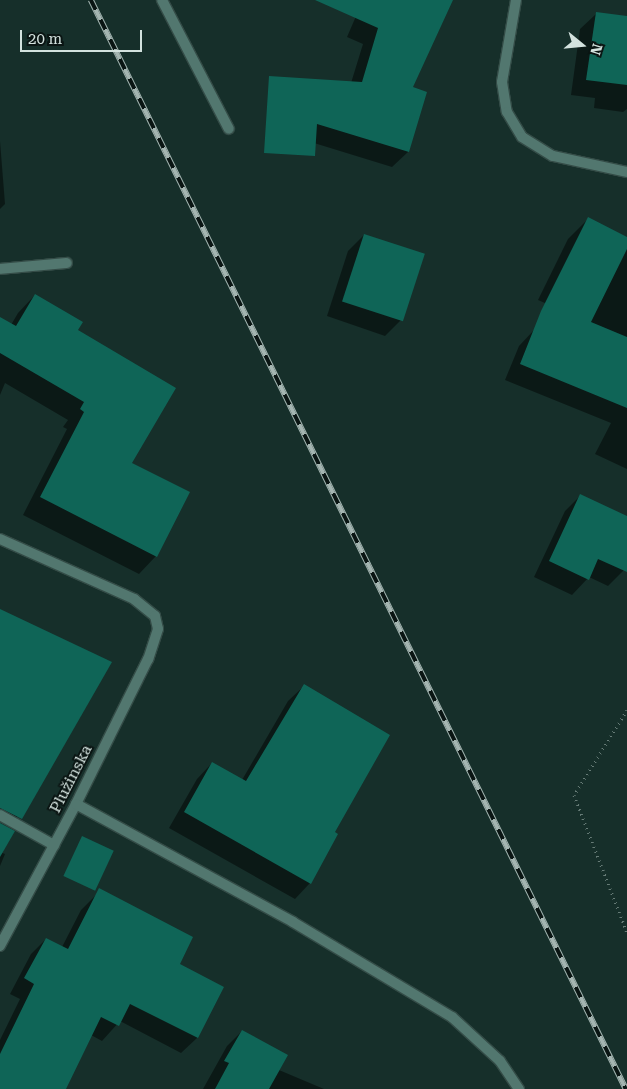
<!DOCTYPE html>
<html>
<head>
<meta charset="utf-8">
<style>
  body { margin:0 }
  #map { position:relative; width:627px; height:1089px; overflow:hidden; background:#162f2a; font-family:"Roboto Serif",serif }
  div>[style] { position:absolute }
  .shadow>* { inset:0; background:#0007 }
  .building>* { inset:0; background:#0f6557; transform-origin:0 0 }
  .path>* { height:3px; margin-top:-1.5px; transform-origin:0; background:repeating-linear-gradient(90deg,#677c77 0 1px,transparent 0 5px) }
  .roads { filter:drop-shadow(1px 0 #344c47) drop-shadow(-1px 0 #344c47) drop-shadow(0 1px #344c47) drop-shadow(0 -1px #344c47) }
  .service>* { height:10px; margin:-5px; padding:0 5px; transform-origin:5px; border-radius:5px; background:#52776f }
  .minor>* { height:10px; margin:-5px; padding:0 5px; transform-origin:5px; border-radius:5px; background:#52776f }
  .rail>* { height:5.5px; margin-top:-2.75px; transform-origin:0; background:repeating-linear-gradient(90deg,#0a1513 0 11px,#a4b5b1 0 22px); box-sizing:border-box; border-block:1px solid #a4b5b1 }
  span { translate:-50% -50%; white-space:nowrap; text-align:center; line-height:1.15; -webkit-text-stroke:4px #0a1513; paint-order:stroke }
  .street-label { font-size:16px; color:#d3e2de }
  .north { position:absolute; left:557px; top:20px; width:50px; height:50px; -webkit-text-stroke:4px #0a1513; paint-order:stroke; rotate:107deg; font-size:14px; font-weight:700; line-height:20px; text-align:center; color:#d3e2de }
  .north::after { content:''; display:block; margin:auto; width:18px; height:22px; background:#d3e2de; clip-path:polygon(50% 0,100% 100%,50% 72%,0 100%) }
  .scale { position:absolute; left:20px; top:30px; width:122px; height:22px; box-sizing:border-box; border:2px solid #d3e2de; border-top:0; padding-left:6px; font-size:15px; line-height:18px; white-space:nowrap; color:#d3e2de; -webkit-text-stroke:4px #0a1513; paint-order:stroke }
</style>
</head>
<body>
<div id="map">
  <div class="shadow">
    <i style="clip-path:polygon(363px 0,451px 0,412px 88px,408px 152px,392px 167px,301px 139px,351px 83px,363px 44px,347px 37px)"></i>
    <i style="clip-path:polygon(596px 14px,627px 18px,627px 109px,623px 112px,594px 108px,595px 98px,571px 95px,580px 29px)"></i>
    <i style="clip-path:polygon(0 141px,5px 204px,0 209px)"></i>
    <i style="clip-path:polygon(588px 219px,627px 238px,627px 339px,538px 300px,568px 239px)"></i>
    <i style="clip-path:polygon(364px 235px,401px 320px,385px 336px,327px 316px,348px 251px)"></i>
    <i style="clip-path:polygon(35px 295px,76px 331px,130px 463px,156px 556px,139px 574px,23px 515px,67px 429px,63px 427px,68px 420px,5px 383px,0 395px,0 329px,11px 325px,18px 313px)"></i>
    <i style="clip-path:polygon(534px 330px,627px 376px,627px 469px,595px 454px,611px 423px,505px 380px,519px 346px)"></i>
    <i style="clip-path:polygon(580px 496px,627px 517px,627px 564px,624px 570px,608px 586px,589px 577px,572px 595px,534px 577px,565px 511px)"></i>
    <i style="clip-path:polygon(0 612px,28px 806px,12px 822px,0 815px)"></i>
    <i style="clip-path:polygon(304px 686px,333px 832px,310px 883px,295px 899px,169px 828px,197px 779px,212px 763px,242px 780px,288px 701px)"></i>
    <i style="clip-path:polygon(0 852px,5px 854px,0 866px)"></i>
    <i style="clip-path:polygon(96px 895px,178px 965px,222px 987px,197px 1038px,181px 1053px,120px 1021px,102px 1041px,91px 1035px,65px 1089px,0 1089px,0 1040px,20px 999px,10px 994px,31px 954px,46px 939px,62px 947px,81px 910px)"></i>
    <i style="clip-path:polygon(242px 1031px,279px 1070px,324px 1089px,203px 1089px,227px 1046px)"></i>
  </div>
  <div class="building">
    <i style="clip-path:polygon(315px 0,453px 0,413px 87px,427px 92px,409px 152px,317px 124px,315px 156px,264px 153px,269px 76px,362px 82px,378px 28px)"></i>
    <i style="clip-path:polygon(596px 12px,627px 16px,627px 85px,586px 80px)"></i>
    <i style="clip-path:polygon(588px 217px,627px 237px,627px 249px,591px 322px,627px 337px,627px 408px,520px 364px,541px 311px)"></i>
    <i style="left:364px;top:234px;width:64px;height:71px;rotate:18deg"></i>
    <i style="clip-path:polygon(35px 294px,83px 322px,78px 330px,176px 388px,132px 463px,190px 492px,157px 557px,40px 497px,84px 412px,80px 409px,84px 402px,0 353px,0 317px,16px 326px)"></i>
    <i style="clip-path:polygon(580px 494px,627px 516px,627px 572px,598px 559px,589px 580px,549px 561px)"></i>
    <i style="clip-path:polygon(0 609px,112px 662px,22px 819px,0 808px)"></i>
    <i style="clip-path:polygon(304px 684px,390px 735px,335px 832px,338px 834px,311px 884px,184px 812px,212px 762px,246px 781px)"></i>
    <i style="clip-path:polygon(0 823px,15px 831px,0 857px)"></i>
    <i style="left:82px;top:836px;width:35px;height:44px;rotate:25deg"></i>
    <i style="clip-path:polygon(99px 888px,193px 937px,180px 964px,224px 987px,198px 1038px,130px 1004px,119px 1026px,101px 1017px,66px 1089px,0 1089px,0 1054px,34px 984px,24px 978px,46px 938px,68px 949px)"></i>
    <i style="clip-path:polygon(242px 1030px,288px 1055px,269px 1089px,215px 1089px,229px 1063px,224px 1061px)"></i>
  </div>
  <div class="path">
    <i style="left:627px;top:710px;width:100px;rotate:121.9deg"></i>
    <i style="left:574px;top:795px;width:147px;rotate:68.9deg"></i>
  </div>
  <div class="roads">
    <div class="service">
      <i style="left:0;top:815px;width:62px;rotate:29.1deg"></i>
    </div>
    <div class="minor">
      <i style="left:162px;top:0;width:145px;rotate:62.6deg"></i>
      <i style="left:516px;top:0;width:83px;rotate:99.7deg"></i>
      <i style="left:502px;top:82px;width:30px;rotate:81deg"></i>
      <i style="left:507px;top:112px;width:29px;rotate:59deg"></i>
      <i style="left:522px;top:137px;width:36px;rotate:32deg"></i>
      <i style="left:553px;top:156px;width:76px;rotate:12.2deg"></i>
      <i style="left:0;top:269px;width:67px;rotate:-5.1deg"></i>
      <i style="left:0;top:539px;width:147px;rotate:24.1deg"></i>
      <i style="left:134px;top:599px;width:27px;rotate:39deg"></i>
      <i style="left:155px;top:616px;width:13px;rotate:77deg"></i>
      <i style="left:158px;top:629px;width:32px;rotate:108deg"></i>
      <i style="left:148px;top:659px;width:162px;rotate:116.4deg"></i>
      <i style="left:76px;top:804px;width:161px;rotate:118.2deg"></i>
      <i style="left:76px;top:804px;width:247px;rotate:28.5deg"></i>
      <i style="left:293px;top:922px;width:185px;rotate:30.9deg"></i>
      <i style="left:452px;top:1017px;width:65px;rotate:42.5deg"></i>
      <i style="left:500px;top:1061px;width:34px;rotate:56deg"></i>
    </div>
  </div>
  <div class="rail">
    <i style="left:91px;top:0;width:1213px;rotate:63.84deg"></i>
  </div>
  <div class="street-label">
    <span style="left:71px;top:779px;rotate:-63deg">Plužinska</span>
  </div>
  <div class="north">N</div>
  <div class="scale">20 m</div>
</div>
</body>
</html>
